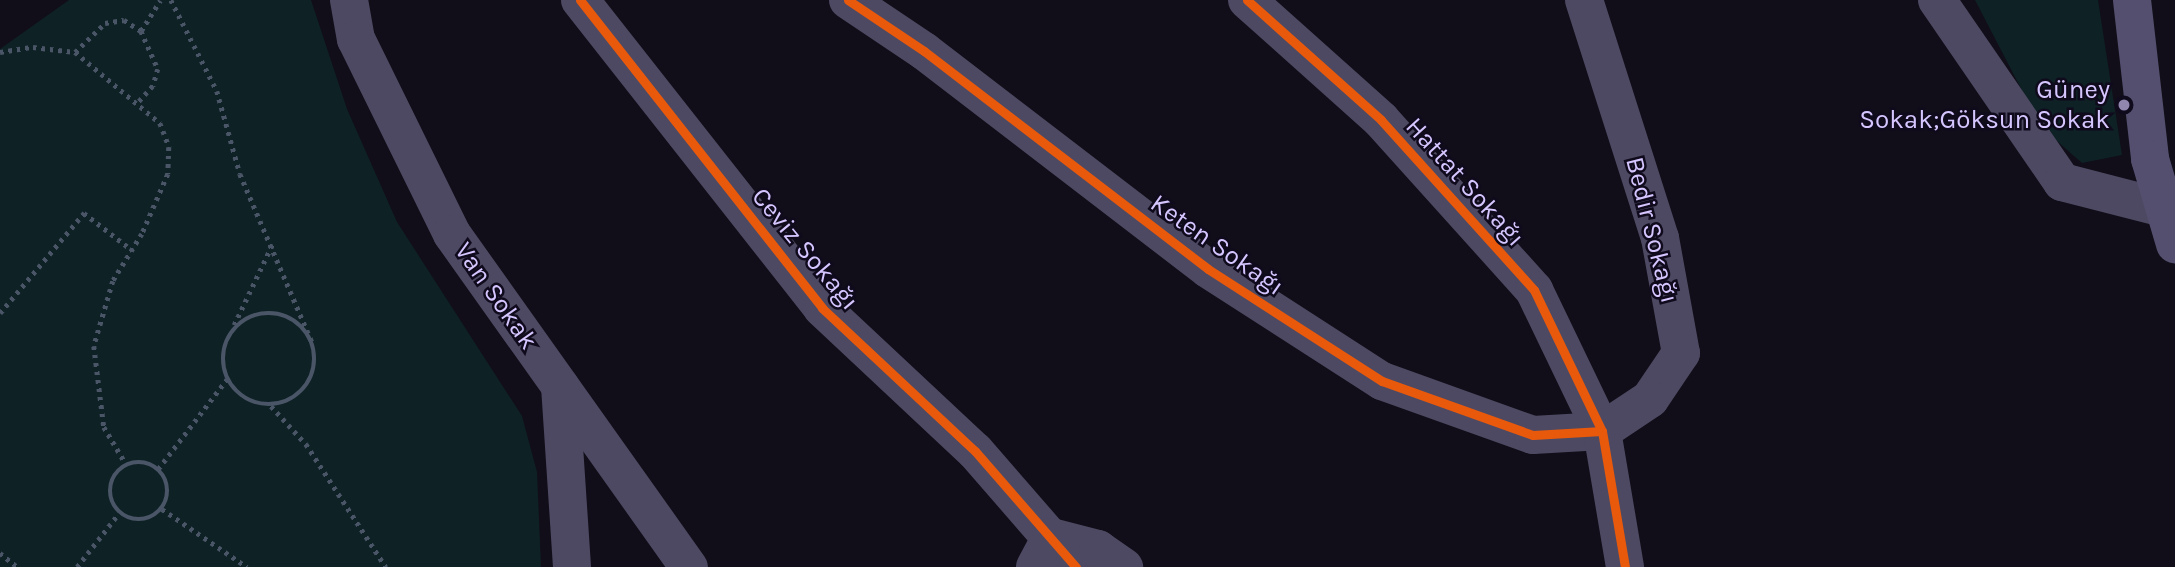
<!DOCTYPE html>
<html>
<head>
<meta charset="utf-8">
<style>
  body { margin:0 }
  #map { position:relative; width:2175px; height:567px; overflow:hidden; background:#110e19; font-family:Karla,sans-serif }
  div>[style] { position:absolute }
  .green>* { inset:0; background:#0e2125 }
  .path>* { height:4.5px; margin-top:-2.25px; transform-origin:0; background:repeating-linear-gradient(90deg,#4a5667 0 3.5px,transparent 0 8.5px) }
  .path>.ring { margin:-2.25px; padding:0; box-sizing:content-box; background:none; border:4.5px solid #4a5667; border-radius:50% }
  .street>* { height:38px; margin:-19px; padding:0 19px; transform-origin:19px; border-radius:19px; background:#4e4962 }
  .secondary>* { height:38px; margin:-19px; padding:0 19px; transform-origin:19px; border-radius:19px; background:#544f6e }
  .cycleway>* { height:9px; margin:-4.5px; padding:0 4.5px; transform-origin:4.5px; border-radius:4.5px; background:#e8590c }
  .dots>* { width:19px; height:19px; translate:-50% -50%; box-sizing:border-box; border:4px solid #100a1d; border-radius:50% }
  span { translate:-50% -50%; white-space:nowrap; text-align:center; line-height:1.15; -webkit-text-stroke:5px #100a1d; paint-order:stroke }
  .poi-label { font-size:26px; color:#d5c6ff }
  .right { translate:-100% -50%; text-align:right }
  .street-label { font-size:26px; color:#d5c6ff }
</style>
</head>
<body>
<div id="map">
  <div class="green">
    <i style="clip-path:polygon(69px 0,311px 0,347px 109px,397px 222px,522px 416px,537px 472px,541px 567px,0 567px,0 49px)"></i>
    <i style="clip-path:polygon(1975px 0,2098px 0,2122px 155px,2082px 163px,2041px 127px)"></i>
  </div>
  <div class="path">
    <i style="left:171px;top:0;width:102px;rotate:63.2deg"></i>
    <i style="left:217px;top:91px;width:86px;rotate:74.5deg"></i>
    <i style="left:240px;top:174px;width:183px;rotate:66.8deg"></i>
    <i style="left:141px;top:31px;width:36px;rotate:-58deg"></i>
    <i style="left:0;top:52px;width:33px;rotate:-9deg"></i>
    <i style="left:33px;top:47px;width:42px;rotate:6.8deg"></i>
    <i style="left:75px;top:52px;width:111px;rotate:39.9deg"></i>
    <i style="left:160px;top:123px;width:26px;rotate:69deg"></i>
    <i style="left:169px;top:147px;width:27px;rotate:92deg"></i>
    <i style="left:168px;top:174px;width:65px;rotate:113.4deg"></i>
    <i style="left:142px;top:234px;width:55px;rotate:121.7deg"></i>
    <i style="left:113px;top:281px;width:68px;rotate:106.3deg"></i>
    <i style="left:94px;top:346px;width:82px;rotate:83deg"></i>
    <i style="left:104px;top:427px;width:43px;rotate:59.3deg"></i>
    <i style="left:75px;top:52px;width:42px;rotate:-44deg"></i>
    <i style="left:105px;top:23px;width:19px;rotate:-9deg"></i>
    <i style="left:124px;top:20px;width:20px;rotate:33deg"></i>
    <i style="left:141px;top:31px;width:42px;rotate:65.9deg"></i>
    <i style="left:158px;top:69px;width:18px;rotate:106deg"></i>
    <i style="left:153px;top:86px;width:24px;rotate:132deg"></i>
    <i class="ring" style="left:223px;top:313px;width:87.5px;height:87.5px"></i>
    <i style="left:0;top:313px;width:131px;rotate:-50deg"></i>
    <i style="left:84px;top:213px;width:61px;rotate:37.6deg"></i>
    <i style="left:234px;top:325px;width:89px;rotate:-64.6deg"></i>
    <i style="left:271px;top:406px;width:52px;rotate:47.4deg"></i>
    <i style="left:306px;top:444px;width:147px;rotate:57deg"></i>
    <i class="ring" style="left:110px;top:462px;width:53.5px;height:53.5px"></i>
    <i style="left:158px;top:469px;width:113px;rotate:-52.5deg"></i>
    <i style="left:162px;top:509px;width:103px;rotate:34.3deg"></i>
    <i style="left:0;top:553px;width:22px;rotate:39deg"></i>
    <i style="left:77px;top:567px;width:68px;rotate:-52.1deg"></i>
  </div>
  <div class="street">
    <i style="left:349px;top:0;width:40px;rotate:80deg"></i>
    <i style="left:356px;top:39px;width:217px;rotate:63.8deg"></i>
    <i style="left:452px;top:234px;width:409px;rotate:54.6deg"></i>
    <i style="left:580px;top:0;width:392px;rotate:51.8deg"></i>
    <i style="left:822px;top:308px;width:209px;rotate:43.1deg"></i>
    <i style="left:975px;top:451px;width:154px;rotate:49deg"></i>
    <i style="left:848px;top:0;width:92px;rotate:33.9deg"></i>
    <i style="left:924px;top:51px;width:358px;rotate:37.5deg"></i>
    <i style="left:1208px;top:269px;width:207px;rotate:32.8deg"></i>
    <i style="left:1382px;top:381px;width:160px;rotate:19.7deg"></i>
    <i style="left:1533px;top:435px;width:69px;rotate:-3.3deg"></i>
    <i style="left:1247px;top:0;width:180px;rotate:41.8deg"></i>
    <i style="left:1381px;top:120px;width:229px;rotate:48deg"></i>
    <i style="left:1534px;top:290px;width:157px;rotate:64.3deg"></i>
    <i style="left:1602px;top:431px;width:138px;rotate:80.4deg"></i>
    <i style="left:1584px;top:0;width:250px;rotate:72.3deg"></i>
    <i style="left:1660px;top:238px;width:117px;rotate:79.7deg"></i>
    <i style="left:1681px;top:353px;width:55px;rotate:124deg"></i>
    <i style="left:1650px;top:399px;width:58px;rotate:146.3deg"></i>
    <i style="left:1937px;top:0;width:221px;rotate:55.5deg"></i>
    <i style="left:2062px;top:182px;width:117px;rotate:14.4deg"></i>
    <i style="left:560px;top:386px;width:181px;rotate:86.2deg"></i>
    <i style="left:1035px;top:567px;width:34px;rotate:-62deg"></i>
    <i style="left:1051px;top:537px;width:49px;rotate:14.3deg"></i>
    <i style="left:1098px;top:549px;width:32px;rotate:35deg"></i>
  </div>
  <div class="secondary">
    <i style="left:2132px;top:0;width:160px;rotate:83.5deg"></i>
    <i style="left:2150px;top:159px;width:89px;rotate:73.6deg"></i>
  </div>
  <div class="cycleway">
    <i style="left:580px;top:0;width:392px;rotate:51.8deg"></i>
    <i style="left:822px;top:308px;width:209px;rotate:43.1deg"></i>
    <i style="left:975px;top:451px;width:154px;rotate:49deg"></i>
    <i style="left:848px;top:0;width:92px;rotate:33.9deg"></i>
    <i style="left:924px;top:51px;width:358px;rotate:37.5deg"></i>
    <i style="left:1208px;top:269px;width:207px;rotate:32.8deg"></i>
    <i style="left:1382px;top:381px;width:160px;rotate:19.7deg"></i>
    <i style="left:1533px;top:435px;width:69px;rotate:-3.3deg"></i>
    <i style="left:1247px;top:0;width:180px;rotate:41.8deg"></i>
    <i style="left:1381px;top:120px;width:229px;rotate:48deg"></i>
    <i style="left:1534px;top:290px;width:157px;rotate:64.3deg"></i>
    <i style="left:1602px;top:431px;width:138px;rotate:80.4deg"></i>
  </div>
  <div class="dots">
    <i style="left:2124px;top:105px;background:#9086ae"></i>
  </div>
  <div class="poi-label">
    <span class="right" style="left:2110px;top:105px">Güney<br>Sokak;Göksun Sokak</span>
  </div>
  <div class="street-label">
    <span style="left:1465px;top:182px;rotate:48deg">Hattat Sokağı</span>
    <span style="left:1652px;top:230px;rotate:76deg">Bedir Sokağı</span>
    <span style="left:1217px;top:245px;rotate:35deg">Keten Sokağı</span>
    <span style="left:805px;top:249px;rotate:50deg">Ceviz Sokağı</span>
    <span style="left:496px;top:296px;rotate:55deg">Van Sokak</span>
  </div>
</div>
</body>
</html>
